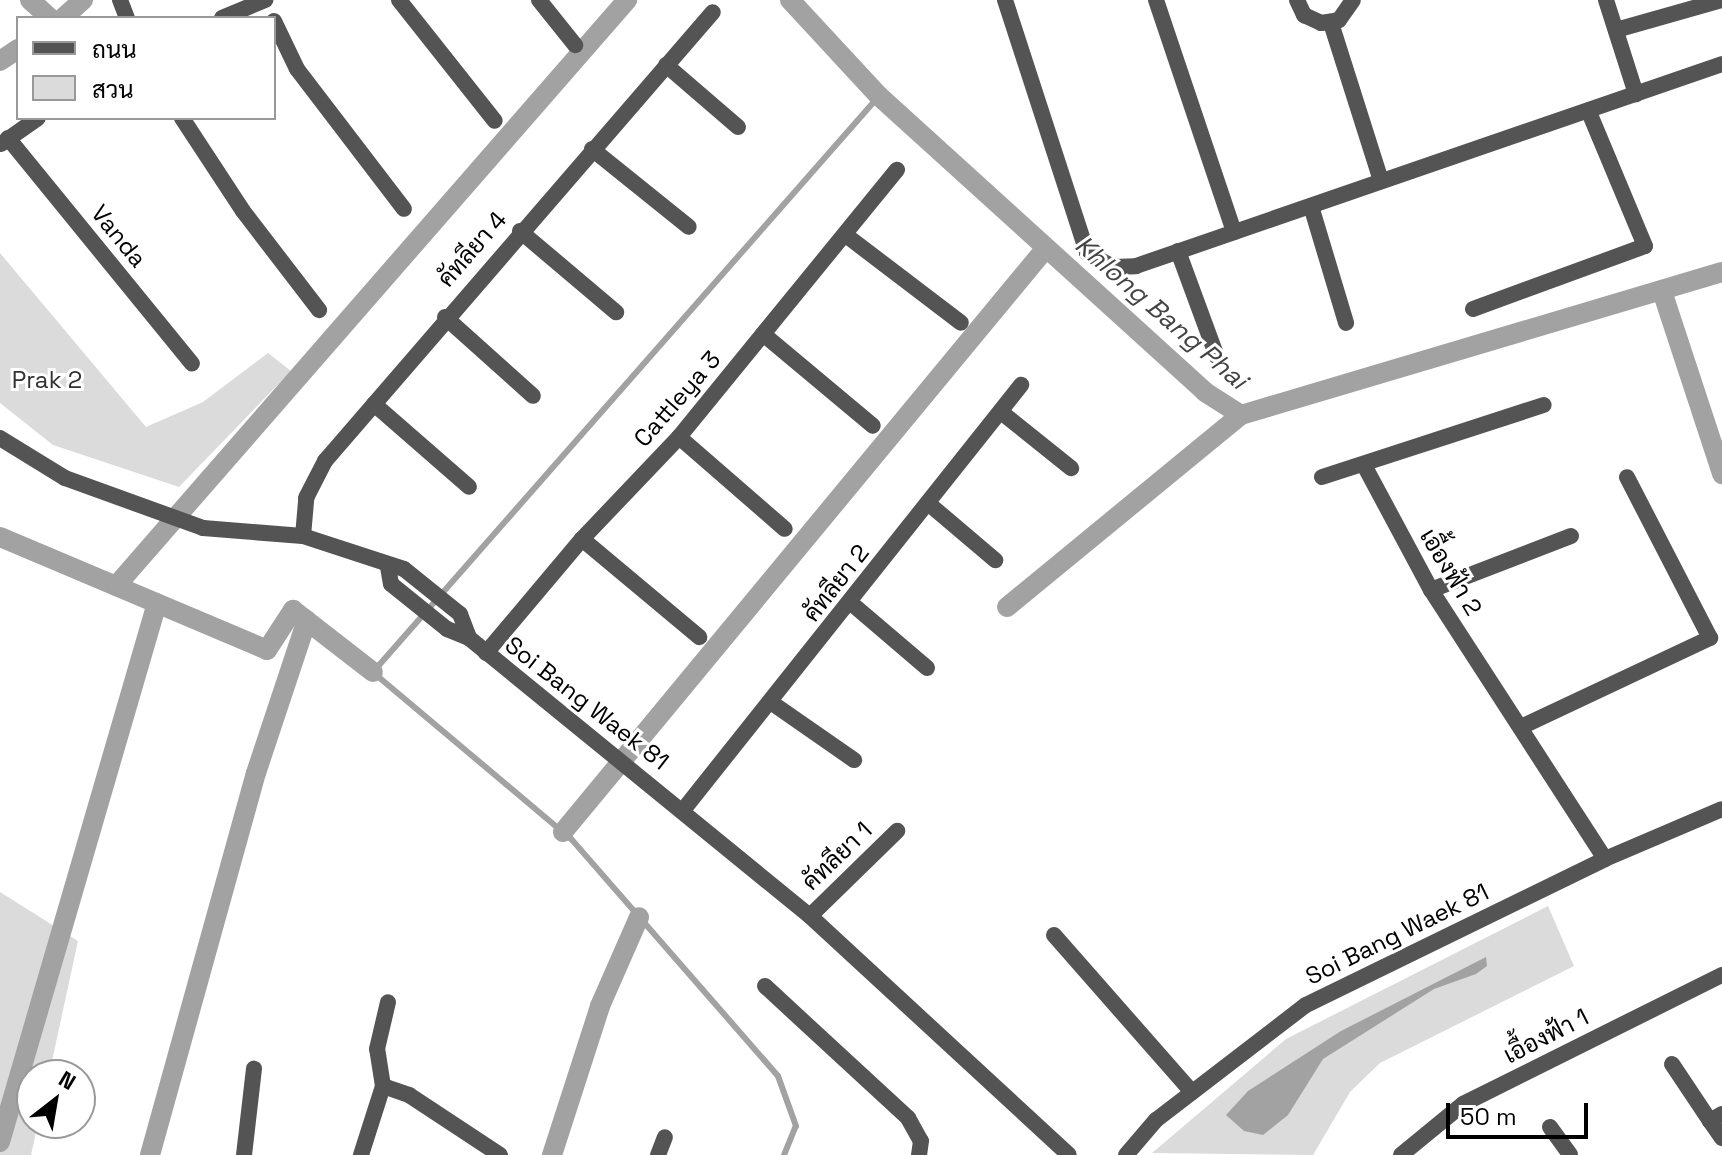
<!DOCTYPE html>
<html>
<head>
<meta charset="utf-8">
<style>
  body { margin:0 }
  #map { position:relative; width:1722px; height:1155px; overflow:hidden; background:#fff; font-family:"Space Grotesk",Sarabun,sans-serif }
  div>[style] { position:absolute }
  .green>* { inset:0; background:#dbdbdb }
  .water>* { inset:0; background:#a2a2a2 }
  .stream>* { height:6px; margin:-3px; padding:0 3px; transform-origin:3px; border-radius:3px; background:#a2a2a2 }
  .canal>* { height:20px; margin:-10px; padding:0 10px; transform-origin:10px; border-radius:10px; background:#a2a2a2 }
  .minor>* { height:16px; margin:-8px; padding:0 8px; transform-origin:8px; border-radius:8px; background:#545454 }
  span { translate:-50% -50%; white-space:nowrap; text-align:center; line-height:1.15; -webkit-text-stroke:6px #fff; paint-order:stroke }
  .street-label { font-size:24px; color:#000 }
  .park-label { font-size:24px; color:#323232 }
  .water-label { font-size:26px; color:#434343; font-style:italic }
  .legend { position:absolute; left:16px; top:16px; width:260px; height:104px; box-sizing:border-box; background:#fff; border:2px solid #999; margin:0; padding:10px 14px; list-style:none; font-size:24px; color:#000 }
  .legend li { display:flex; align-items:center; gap:16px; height:40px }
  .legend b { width:40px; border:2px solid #999 }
  .north { position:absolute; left:16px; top:1059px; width:80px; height:80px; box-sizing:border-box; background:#fff; border:2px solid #999; border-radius:50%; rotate:31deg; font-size:22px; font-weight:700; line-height:32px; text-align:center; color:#000 }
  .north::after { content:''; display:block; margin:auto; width:28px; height:36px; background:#000; clip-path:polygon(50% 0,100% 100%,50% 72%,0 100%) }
  .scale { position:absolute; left:1446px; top:1103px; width:142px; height:36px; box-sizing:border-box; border:4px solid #000; border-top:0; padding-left:10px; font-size:24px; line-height:28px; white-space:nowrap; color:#000; -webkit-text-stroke:6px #fff; paint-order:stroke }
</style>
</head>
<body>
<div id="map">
  <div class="green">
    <i style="clip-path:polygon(0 253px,146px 427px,203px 402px,268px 353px,291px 371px,179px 487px,53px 445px,0 403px)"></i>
    <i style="clip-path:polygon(0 892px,78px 941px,49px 1075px,32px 1075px,32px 1123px,38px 1123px,31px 1155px,0 1155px)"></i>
    <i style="clip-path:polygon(1548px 906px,1574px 966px,1380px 1063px,1350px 1092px,1313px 1155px,1152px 1153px,1286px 1039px)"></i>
  </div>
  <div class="water">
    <i style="clip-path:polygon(1486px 957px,1487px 966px,1476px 974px,1434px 989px,1323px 1059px,1288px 1115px,1263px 1135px,1244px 1131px,1226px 1115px,1248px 1091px,1341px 1031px)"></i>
  </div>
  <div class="stream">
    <i style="left:784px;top:1155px;width:31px;rotate:-68deg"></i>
    <i style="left:796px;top:1126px;width:53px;rotate:-109.8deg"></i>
    <i style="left:778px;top:1076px;width:315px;rotate:-131.1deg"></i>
    <i style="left:571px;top:839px;width:259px;rotate:-139.9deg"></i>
    <i style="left:373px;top:672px;width:767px;rotate:-48.7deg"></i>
  </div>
  <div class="canal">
    <i style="left:30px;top:0;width:27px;rotate:42deg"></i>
    <i style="left:790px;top:0;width:131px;rotate:47.2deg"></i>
    <i style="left:879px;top:96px;width:440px;rotate:42.2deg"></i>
    <i style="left:1205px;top:392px;width:43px;rotate:32.6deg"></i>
    <i style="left:1241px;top:415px;width:502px;rotate:-16.56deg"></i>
    <i style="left:63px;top:18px;width:27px;rotate:-42deg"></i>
    <i style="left:0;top:61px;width:22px;rotate:-34deg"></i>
    <i style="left:1662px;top:291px;width:193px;rotate:71.8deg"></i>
    <i style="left:0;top:537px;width:290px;rotate:22.9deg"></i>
    <i style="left:267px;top:650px;width:48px;rotate:-57deg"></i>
    <i style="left:293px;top:610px;width:101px;rotate:37.8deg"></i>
    <i style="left:116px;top:586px;width:778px;rotate:-48.91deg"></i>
    <i style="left:1007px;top:607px;width:303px;rotate:-39.4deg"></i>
    <i style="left:563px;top:832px;width:758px;rotate:-50.41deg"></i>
    <i style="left:0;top:1142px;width:561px;rotate:-73.76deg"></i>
    <i style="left:150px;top:1155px;width:396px;rotate:-74.5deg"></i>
    <i style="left:256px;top:773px;width:161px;rotate:-71.6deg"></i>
    <i style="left:552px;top:1155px;width:157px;rotate:-72.1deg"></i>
    <i style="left:600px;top:1006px;width:97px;rotate:-66.3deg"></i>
  </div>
  <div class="minor">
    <i style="left:120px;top:0;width:19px;rotate:69deg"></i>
    <i style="left:399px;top:0;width:154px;rotate:51.6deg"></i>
    <i style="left:539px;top:0;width:58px;rotate:51.3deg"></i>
    <i style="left:1005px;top:0;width:266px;rotate:72deg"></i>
    <i style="left:1087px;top:253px;width:30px;rotate:28deg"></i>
    <i style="left:1113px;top:267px;width:23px;rotate:-2deg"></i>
    <i style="left:1136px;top:266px;width:620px;rotate:-19.02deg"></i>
    <i style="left:1156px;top:0;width:245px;rotate:71.4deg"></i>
    <i style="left:1297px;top:0;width:17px;rotate:65deg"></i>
    <i style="left:1304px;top:15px;width:19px;rotate:25deg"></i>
    <i style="left:1321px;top:23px;width:18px;rotate:-9deg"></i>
    <i style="left:1339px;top:20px;width:24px;rotate:-55deg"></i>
    <i style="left:1606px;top:0;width:99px;rotate:72.3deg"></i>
    <i style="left:222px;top:18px;width:47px;rotate:-22.7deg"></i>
    <i style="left:274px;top:21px;width:53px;rotate:64.4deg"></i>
    <i style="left:297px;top:69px;width:176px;rotate:52.6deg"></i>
    <i style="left:1331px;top:23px;width:166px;rotate:72.4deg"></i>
    <i style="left:1616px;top:30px;width:110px;rotate:-15.8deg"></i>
    <i style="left:666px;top:65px;width:95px;rotate:40.7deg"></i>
    <i style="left:182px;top:118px;width:111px;rotate:56.7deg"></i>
    <i style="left:243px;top:211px;width:125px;rotate:52.5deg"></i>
    <i style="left:8px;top:138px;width:291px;rotate:50.8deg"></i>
    <i style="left:1px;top:144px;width:45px;rotate:-35.1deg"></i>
    <i style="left:592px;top:149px;width:124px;rotate:38.8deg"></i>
    <i style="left:1311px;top:206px;width:122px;rotate:73.3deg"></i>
    <i style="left:520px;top:231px;width:126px;rotate:40.2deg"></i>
    <i style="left:847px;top:236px;width:143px;rotate:37.3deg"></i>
    <i style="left:1178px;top:251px;width:113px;rotate:69.8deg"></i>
    <i style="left:1473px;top:309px;width:183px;rotate:-20.1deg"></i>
    <i style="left:1645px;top:246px;width:147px;rotate:-112.7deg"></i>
    <i style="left:445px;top:317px;width:118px;rotate:41.9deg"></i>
    <i style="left:763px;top:334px;width:143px;rotate:39.9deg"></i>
    <i style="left:374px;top:404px;width:126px;rotate:41.1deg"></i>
    <i style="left:1001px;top:412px;width:90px;rotate:38.7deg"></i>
    <i style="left:679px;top:437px;width:140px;rotate:41deg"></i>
    <i style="left:0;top:438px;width:76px;rotate:31.6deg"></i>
    <i style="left:65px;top:478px;width:147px;rotate:19.9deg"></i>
    <i style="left:203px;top:528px;width:100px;rotate:4.6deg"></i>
    <i style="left:303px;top:536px;width:106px;rotate:18.1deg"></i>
    <i style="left:404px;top:569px;width:72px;rotate:38.8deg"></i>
    <i style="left:460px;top:614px;width:26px;rotate:69deg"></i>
    <i style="left:1364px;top:465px;width:142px;rotate:61.8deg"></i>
    <i style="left:1431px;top:590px;width:320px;rotate:57.1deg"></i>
    <i style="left:1322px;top:477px;width:233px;rotate:-18deg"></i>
    <i style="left:929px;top:504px;width:87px;rotate:40.3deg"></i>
    <i style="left:303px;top:536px;width:38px;rotate:-85deg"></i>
    <i style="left:306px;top:498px;width:42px;rotate:-62.8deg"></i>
    <i style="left:325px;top:461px;width:593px;rotate:-49.17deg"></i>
    <i style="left:582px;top:539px;width:153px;rotate:39.9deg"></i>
    <i style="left:388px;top:567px;width:17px;rotate:80deg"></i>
    <i style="left:391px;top:584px;width:72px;rotate:38.8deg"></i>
    <i style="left:447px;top:629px;width:24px;rotate:22deg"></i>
    <i style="left:469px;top:638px;width:440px;rotate:39.2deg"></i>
    <i style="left:810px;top:916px;width:352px;rotate:42.7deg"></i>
    <i style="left:1431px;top:590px;width:150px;rotate:-21.1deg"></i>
    <i style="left:851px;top:603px;width:100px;rotate:40.5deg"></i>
    <i style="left:486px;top:653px;width:149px;rotate:-49.9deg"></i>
    <i style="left:582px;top:539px;width:141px;rotate:-46.4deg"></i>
    <i style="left:679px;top:437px;width:345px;rotate:-50.8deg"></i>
    <i style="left:772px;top:703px;width:100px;rotate:34.8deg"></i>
    <i style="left:1523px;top:726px;width:207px;rotate:-25.2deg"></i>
    <i style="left:1710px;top:638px;width:181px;rotate:-117.3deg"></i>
    <i style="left:684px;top:809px;width:542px;rotate:-51.52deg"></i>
    <i style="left:810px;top:916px;width:122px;rotate:-44.3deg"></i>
    <i style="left:1054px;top:935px;width:209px;rotate:48.7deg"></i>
    <i style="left:765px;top:986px;width:195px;rotate:42.7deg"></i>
    <i style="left:908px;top:1118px;width:26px;rotate:61deg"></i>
    <i style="left:921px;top:1141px;width:14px;rotate:98deg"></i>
    <i style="left:1672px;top:1064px;width:69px;rotate:56.3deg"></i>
    <i style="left:383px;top:1086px;width:37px;rotate:-99deg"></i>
    <i style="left:377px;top:1049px;width:48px;rotate:-76.8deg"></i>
    <i style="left:1722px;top:1114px;width:14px;rotate:150deg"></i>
    <i style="left:1710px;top:1121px;width:21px;rotate:55deg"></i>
    <i style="left:1550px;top:1127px;width:34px;rotate:54deg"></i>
    <i style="left:244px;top:1155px;width:87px;rotate:-83.4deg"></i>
    <i style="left:361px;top:1155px;width:72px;rotate:-72.3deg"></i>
    <i style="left:383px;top:1086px;width:28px;rotate:19deg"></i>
    <i style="left:409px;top:1095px;width:109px;rotate:33.4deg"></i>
    <i style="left:658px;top:1155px;width:19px;rotate:-69deg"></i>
    <i style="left:1126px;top:1155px;width:46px;rotate:-49.4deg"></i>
    <i style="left:1156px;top:1120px;width:189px;rotate:-37.5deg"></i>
    <i style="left:1306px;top:1005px;width:333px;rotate:-26deg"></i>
    <i style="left:1605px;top:859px;width:127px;rotate:-23.1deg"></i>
    <i style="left:1401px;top:1155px;width:80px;rotate:-39.4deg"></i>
    <i style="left:1463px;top:1104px;width:289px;rotate:-26.5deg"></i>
  </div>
  <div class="street-label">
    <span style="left:119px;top:236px;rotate:51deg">Vanda</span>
    <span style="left:472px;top:249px;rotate:-49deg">คัทลียา 4</span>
    <span style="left:677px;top:399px;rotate:-49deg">Cattleya 3</span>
    <span style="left:1451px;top:572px;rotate:59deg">เอื้องฟ้า 2</span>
    <span style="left:836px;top:583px;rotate:-52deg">คัทลียา 2</span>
    <span style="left:587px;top:703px;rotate:38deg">Soi Bang Waek 81</span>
    <span style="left:837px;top:856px;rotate:-44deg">คัทลียา 1</span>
    <span style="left:1397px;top:934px;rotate:-26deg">Soi Bang Waek 81</span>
    <span style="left:1546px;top:1036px;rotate:-27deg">เอื้องฟ้า 1</span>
  </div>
  <div class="park-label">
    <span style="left:47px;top:380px">Prak 2</span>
  </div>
  <div class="water-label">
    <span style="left:1161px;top:313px;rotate:41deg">Khlong Bang Phai</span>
  </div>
  <ul class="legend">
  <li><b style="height:10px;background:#545454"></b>ถนน</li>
  <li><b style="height:22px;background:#dbdbdb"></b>สวน</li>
  </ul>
  <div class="north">N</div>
  <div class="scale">50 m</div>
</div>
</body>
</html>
